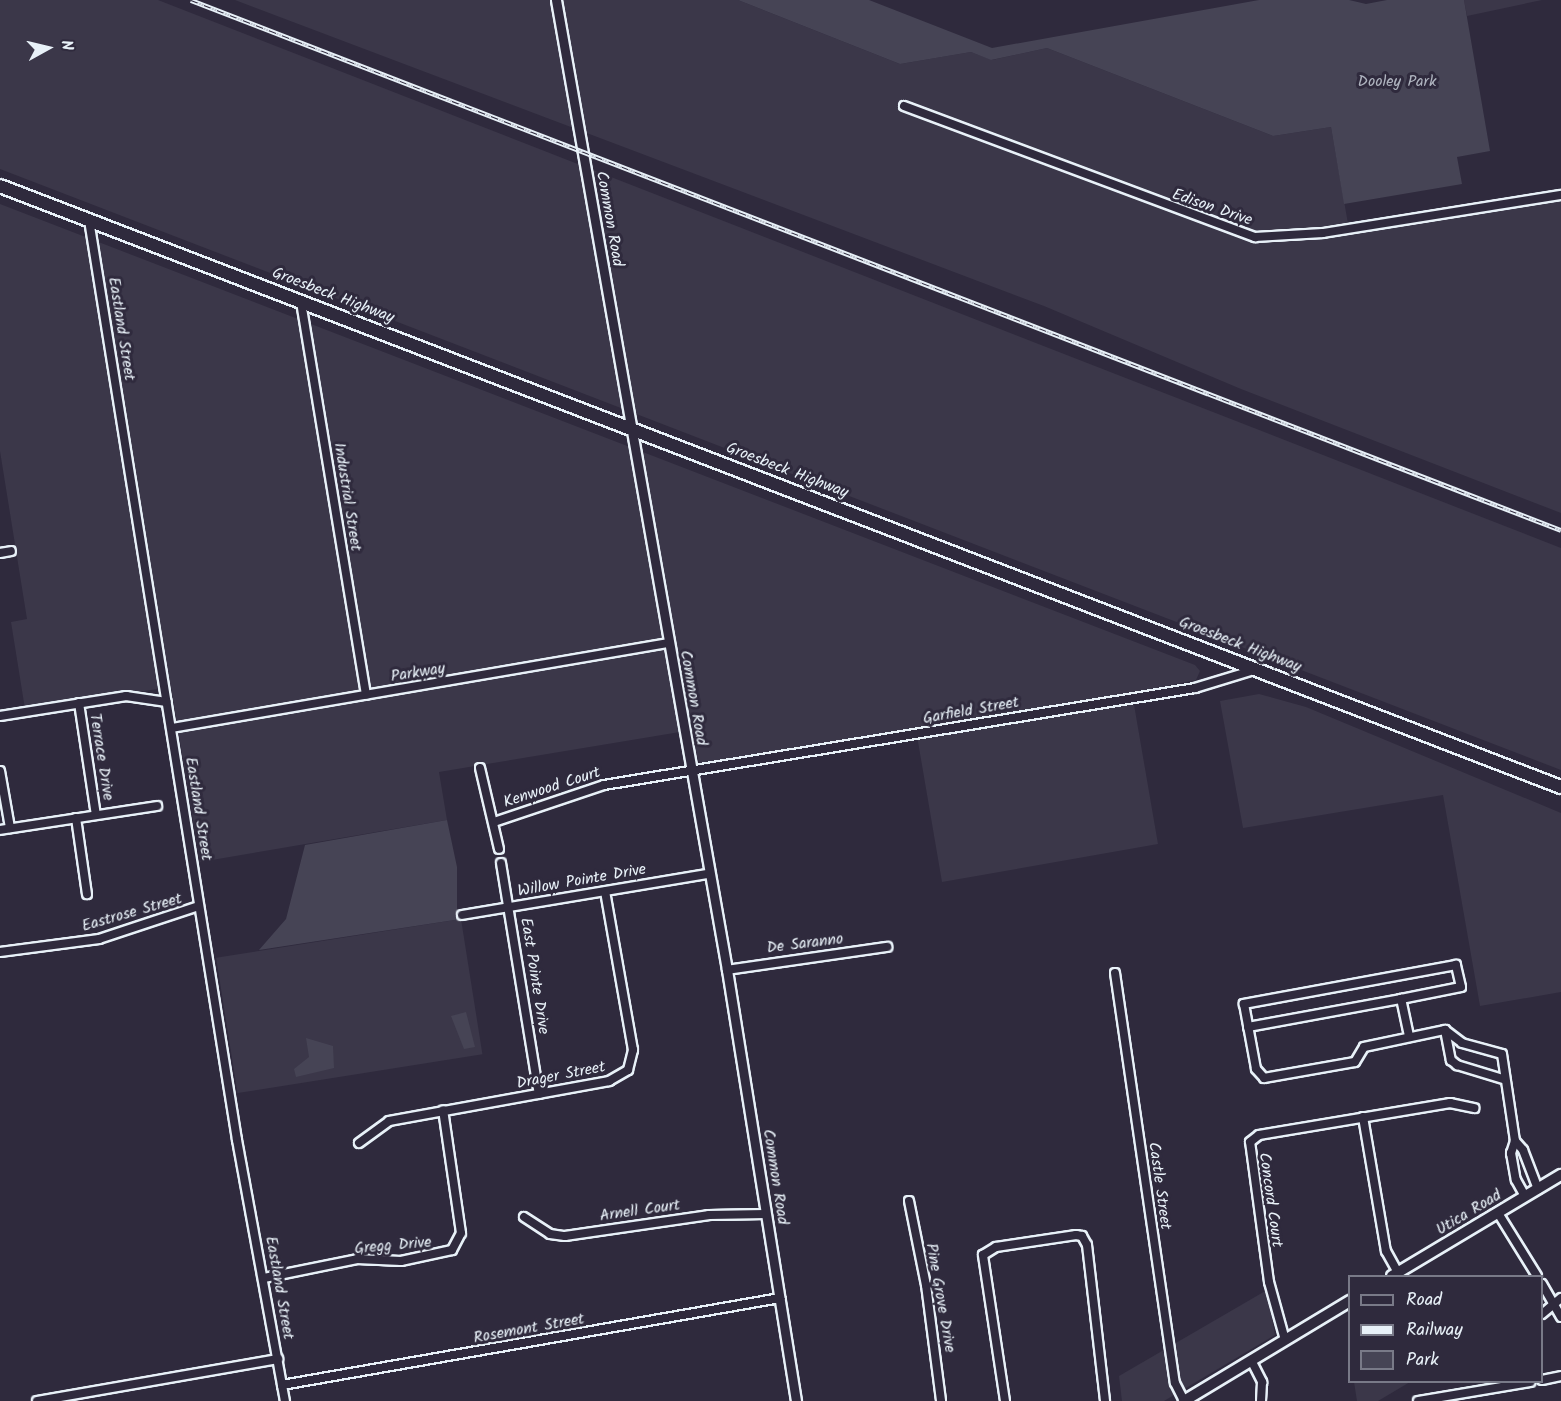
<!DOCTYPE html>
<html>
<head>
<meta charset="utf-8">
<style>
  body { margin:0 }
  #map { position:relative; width:1561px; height:1401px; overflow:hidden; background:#2f2a3d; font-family:Kalam,sans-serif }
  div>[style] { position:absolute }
  .built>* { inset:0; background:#3b3749; transform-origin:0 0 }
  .green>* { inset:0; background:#464455 }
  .roads { filter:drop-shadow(2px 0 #e8f1f8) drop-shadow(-2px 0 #e8f1f8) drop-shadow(0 2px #e8f1f8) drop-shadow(0 -2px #e8f1f8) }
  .minor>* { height:8px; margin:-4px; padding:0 4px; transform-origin:4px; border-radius:4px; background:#2f2a3d }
  .tertiary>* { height:9px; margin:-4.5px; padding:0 4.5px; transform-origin:4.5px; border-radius:4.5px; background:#2f2a3d }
  .secondary>* { height:10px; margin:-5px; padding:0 5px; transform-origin:5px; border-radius:5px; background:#2f2a3d }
  .primary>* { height:12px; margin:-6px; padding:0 6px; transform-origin:6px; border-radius:6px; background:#2f2a3d }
  .rail>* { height:4.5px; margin-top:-2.25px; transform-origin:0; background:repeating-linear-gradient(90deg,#2f2a3d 0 7px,#e8f1f8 0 14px); box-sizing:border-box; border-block:2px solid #e8f1f8 }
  span { translate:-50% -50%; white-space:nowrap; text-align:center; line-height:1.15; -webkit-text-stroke:6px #2f2a3d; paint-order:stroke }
  .park-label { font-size:16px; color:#afb4bf }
  .street-label { font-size:16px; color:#e8f1f8 }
  .legend { position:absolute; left:1348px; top:1275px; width:195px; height:108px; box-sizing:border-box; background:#2f2a3d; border:2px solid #797a88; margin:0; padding:8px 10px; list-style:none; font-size:18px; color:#e8f1f8 }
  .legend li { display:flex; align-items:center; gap:12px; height:30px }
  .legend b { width:30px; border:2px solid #797a88 }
  .north { position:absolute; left:18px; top:18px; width:60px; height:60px; -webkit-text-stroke:4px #2f2a3d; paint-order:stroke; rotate:82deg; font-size:16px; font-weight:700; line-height:24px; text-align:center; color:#e8f1f8 }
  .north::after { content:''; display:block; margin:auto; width:21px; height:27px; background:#e8f1f8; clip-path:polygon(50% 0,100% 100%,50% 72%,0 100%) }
</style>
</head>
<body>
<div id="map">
  <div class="built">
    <i style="clip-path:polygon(0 0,158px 0,1561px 548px,1561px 770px,0 169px)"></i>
    <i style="clip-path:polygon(235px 0,738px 0,900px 64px,971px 52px,992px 60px,1047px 48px,1273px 136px,1331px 127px,1350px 235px,1561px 200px,1561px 513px,1241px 389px,1044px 306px)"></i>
    <i style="clip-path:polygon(1464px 0,1542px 0,1467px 16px)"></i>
    <i style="clip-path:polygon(0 204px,1195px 665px,1200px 671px,1196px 680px,1132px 693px,1158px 844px,942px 882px,916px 730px,703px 766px,698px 760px,692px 730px,439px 772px,447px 820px,200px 862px,171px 687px,25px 709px,11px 622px,27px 619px,0 451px)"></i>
    <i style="clip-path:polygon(1259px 694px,1306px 707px,1561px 813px,1561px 992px,1480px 1006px,1443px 795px,1243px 828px,1220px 701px)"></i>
    <i style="left:461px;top:919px;width:137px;height:248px;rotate:81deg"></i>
    <i style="clip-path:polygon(1267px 1290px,1275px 1335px,1164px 1401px,1122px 1401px,1119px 1376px)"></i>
    <i style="clip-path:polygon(1354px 1382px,1410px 1382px,1378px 1401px,1357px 1401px)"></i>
  </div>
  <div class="green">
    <i style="clip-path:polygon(738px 0,869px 0,992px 48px,1259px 0,1349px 0,1366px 4px,1387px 0,1464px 0,1490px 151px,1457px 157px,1462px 184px,1344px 204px,1331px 127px,1273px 136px,1047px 48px,991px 60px,971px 52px,900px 64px)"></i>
    <i style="clip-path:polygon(447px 820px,457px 867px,457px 912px,461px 919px,259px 950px,286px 919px,305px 845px)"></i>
    <i style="clip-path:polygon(466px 1012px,475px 1047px,464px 1049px,451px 1016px)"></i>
    <i style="clip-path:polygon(306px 1038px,333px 1046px,334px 1068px,296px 1077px,294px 1069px,309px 1057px)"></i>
  </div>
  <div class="roads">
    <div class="minor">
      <i style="left:904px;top:106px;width:375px;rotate:20.5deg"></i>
      <i style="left:1255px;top:237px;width:68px;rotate:-3.4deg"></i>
      <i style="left:1323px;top:233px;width:241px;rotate:-9.1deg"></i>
      <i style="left:89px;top:220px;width:932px;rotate:80.86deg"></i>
      <i style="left:237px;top:1140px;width:265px;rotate:79.6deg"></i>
      <i style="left:301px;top:302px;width:398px;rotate:80.6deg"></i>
      <i style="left:0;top:553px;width:11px;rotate:-10deg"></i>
      <i style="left:79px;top:703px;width:113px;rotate:81.4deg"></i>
      <i style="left:0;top:716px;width:128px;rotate:-9deg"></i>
      <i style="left:126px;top:696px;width:41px;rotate:8.3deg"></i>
      <i style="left:172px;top:728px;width:503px;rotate:-9.72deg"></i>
      <i style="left:480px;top:768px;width:83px;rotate:76.8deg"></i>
      <i style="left:0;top:771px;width:58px;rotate:80deg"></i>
      <i style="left:76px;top:818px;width:77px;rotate:81.8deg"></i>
      <i style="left:494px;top:822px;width:116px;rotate:-18.6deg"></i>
      <i style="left:604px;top:785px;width:599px;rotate:-9.32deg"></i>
      <i style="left:1195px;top:688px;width:62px;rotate:-17deg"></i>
      <i style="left:0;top:830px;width:159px;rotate:-8.7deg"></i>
      <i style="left:501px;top:863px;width:234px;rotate:80.7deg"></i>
      <i style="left:462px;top:915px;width:249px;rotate:-9.5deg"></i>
      <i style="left:0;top:952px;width:100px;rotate:-7.5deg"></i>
      <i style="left:99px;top:939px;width:105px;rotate:-18.3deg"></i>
      <i style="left:727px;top:970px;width:162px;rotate:-8.2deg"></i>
      <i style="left:1115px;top:973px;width:414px;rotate:81.7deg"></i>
      <i style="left:1175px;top:1383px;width:20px;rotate:63deg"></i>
      <i style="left:1248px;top:1027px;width:156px;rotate:-10.4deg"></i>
      <i style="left:1445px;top:1030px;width:31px;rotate:79deg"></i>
      <i style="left:1451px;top:1060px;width:8px;rotate:40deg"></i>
      <i style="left:1457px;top:1065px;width:48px;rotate:16.9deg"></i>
      <i style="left:1409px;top:1036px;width:38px;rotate:-102deg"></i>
      <i style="left:1401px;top:999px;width:61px;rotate:-11.3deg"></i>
      <i style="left:1461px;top:987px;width:23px;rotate:-103deg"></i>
      <i style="left:1456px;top:965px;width:216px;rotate:169.6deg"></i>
      <i style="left:1244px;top:1004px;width:66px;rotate:79.5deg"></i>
      <i style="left:1256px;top:1069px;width:12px;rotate:48deg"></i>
      <i style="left:1264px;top:1078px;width:92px;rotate:-10deg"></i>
      <i style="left:1355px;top:1062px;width:17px;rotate:-59deg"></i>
      <i style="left:1364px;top:1047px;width:83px;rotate:-11.9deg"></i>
      <i style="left:1445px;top:1030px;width:21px;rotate:37deg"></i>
      <i style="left:1462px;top:1043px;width:41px;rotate:15.4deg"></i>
      <i style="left:1502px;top:1054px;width:88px;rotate:81.5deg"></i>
      <i style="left:1515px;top:1141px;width:13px;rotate:108deg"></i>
      <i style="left:1511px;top:1153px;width:27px;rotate:80deg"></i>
      <i style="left:1516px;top:1180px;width:18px;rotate:61deg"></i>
      <i style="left:1363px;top:1117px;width:136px;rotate:80.3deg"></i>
      <i style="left:1386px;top:1251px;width:25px;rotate:61deg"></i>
      <i style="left:1515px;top:1141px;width:12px;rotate:48deg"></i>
      <i style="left:1523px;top:1150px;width:42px;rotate:69deg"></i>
      <i style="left:359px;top:1143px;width:37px;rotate:-36deg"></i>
      <i style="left:389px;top:1121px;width:224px;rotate:-10.3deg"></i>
      <i style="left:609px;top:1081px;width:22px;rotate:-30deg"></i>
      <i style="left:628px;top:1070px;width:21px;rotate:-76deg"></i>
      <i style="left:633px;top:1050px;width:161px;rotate:-100deg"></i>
      <i style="left:909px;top:1201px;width:86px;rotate:78.6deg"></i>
      <i style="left:926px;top:1285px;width:117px;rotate:82.6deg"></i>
      <i style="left:1498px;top:1213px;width:74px;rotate:58.2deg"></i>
      <i style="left:524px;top:1217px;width:31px;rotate:33deg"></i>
      <i style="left:550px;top:1234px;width:15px;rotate:8deg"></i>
      <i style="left:565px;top:1236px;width:146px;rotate:-8.3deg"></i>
      <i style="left:709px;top:1215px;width:57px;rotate:-1deg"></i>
      <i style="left:264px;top:1278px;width:95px;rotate:-11.5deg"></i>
      <i style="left:357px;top:1259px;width:44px;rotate:2.6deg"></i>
      <i style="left:401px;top:1261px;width:52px;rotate:-12.2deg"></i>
      <i style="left:452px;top:1250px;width:19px;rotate:-62deg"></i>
      <i style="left:461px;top:1233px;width:124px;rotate:-98.3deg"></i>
      <i style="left:1542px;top:1284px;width:38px;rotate:60deg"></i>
      <i style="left:1542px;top:1314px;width:25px;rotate:-40deg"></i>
      <i style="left:1285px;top:1340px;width:60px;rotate:-105.4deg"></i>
      <i style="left:1269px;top:1282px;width:141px;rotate:-97.7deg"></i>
      <i style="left:1250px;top:1142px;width:11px;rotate:-38deg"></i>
      <i style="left:1259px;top:1135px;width:194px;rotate:-9.5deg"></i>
      <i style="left:1450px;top:1103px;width:25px;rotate:12deg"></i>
      <i style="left:1251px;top:1360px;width:25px;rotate:63deg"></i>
      <i style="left:1262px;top:1382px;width:19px;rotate:93deg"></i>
      <i style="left:1542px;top:1380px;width:19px;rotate:-12deg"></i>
      <i style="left:282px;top:1385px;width:506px;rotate:-9.91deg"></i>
      <i style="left:37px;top:1401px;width:245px;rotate:-9.9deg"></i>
      <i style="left:1005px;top:1401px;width:148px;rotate:-98.6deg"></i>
      <i style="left:983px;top:1255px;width:15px;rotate:-32deg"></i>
      <i style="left:996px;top:1247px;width:81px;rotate:-8.5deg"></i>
      <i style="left:1076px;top:1235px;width:6px;rotate:9deg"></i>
      <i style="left:1082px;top:1236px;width:10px;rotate:61deg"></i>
      <i style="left:1087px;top:1245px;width:157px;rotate:83.4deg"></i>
      <i style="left:1418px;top:1401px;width:114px;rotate:-9.6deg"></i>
    </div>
    <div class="tertiary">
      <i style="left:556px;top:0;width:985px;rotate:80deg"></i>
      <i style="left:727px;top:970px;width:436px;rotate:80.9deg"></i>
    </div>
    <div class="secondary">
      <i style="left:1392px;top:1276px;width:197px;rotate:-30.9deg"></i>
      <i style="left:1184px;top:1401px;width:194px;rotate:-31.1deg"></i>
    </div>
    <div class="primary">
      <i style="left:0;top:186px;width:1673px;rotate:21.06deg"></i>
    </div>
  </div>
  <div class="rail">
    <i style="left:191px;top:0;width:1469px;rotate:21.15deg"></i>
  </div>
  <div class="park-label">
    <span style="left:1397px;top:82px">Dooley Park</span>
  </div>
  <div class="street-label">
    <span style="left:1212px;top:208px;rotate:19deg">Edison Drive</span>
    <span style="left:609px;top:219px;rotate:80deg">Common Road</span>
    <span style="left:333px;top:296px;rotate:21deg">Groesbeck Highway</span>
    <span style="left:121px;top:329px;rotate:81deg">Eastland Street</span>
    <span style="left:787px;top:471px;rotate:21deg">Groesbeck Highway</span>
    <span style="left:347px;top:497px;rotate:81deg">Industrial Street</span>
    <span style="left:1240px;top:645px;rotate:21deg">Groesbeck Highway</span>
    <span style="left:418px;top:673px;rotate:-9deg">Parkway</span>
    <span style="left:693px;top:698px;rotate:80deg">Common Road</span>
    <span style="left:971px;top:711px;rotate:-10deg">Garfield Street</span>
    <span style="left:101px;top:757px;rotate:81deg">Terrace Drive</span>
    <span style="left:552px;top:788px;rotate:-18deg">Kenwood Court</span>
    <span style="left:198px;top:809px;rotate:81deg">Eastland Street</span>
    <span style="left:582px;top:881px;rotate:-10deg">Willow Pointe Drive</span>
    <span style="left:132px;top:913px;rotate:-16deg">Eastrose Street</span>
    <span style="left:805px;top:944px;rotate:-7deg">De Saranno</span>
    <span style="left:534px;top:976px;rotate:81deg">East Pointe Drive</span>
    <span style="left:561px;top:1076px;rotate:-11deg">Drager Street</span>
    <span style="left:775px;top:1177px;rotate:81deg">Common Road</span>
    <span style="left:1159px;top:1186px;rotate:82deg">Castle Street</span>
    <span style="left:1270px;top:1200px;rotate:82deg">Concord Court</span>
    <span style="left:640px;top:1211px;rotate:-8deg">Arnell Court</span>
    <span style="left:1469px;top:1213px;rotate:-31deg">Utica Road</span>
    <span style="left:393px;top:1246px;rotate:-5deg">Gregg Drive</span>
    <span style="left:279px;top:1288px;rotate:80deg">Eastland Street</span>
    <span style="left:940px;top:1298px;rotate:80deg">Pine Grove Drive</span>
    <span style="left:529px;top:1329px;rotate:-10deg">Rosemont Street</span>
  </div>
  <ul class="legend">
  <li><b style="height:8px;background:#2f2a3d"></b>Road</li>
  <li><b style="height:8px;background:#e8f1f8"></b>Railway</li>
  <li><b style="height:16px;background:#464455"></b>Park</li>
  </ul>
  <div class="north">N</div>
</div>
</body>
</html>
